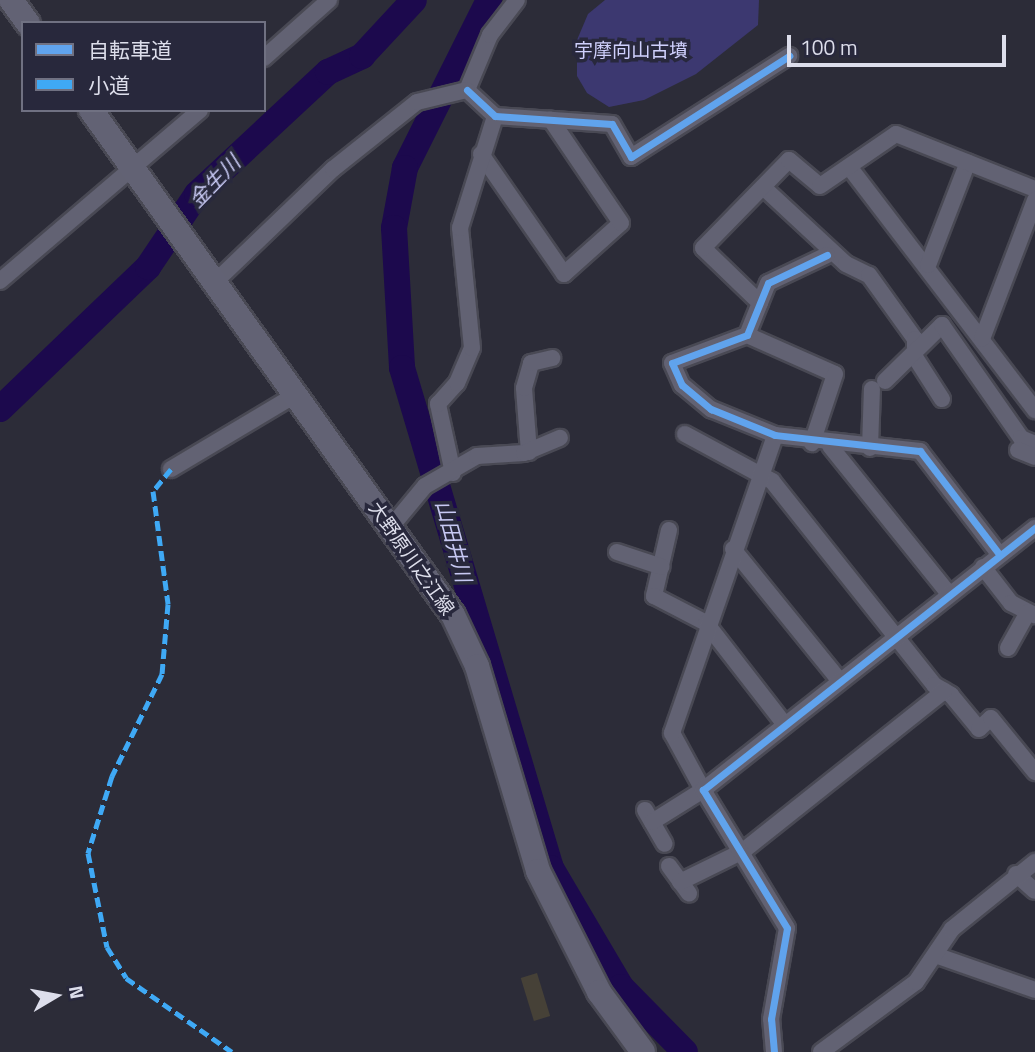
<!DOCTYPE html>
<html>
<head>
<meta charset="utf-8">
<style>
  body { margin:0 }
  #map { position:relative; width:1035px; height:1052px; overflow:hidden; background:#2c2c38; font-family:"Titillium Web","Noto Sans JP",sans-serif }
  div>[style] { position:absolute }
  .green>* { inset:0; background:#3c3870 }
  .river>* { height:26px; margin:-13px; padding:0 13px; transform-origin:13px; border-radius:13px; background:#1c094d }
  .building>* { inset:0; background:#464137; transform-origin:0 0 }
  .roads { filter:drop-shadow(2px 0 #494954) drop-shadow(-2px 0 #494954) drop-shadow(0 2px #494954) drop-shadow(0 -2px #494954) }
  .street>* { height:16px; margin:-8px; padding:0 8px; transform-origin:8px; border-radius:8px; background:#626273 }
  .primary>* { height:24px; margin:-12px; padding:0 12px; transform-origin:12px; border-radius:12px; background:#626274 }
  .quiet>* { height:5px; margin-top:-2.5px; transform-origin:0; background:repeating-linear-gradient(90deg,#3fa9f5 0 10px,transparent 0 15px) }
  .cycleway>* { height:7px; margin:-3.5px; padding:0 3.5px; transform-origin:3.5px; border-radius:3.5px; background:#60a3ed }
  span { translate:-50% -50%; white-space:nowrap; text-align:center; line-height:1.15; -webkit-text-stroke:7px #28283c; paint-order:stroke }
  .park-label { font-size:19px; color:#cfd0fc }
  .street-label { font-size:19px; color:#dddeeb }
  .water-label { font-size:21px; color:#c8c9f4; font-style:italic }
  .legend { position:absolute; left:21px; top:21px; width:245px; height:91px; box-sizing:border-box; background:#28283c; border:2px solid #707182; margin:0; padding:9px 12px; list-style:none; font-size:21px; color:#dddeeb }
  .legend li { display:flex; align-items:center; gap:14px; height:35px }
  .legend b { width:35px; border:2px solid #707182 }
  .north { position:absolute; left:21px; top:961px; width:70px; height:70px; -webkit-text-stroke:5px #28283c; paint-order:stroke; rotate:80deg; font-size:19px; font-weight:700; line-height:28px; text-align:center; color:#dddeeb }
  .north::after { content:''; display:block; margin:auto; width:24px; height:32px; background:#dddeeb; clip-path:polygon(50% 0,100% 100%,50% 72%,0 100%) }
  .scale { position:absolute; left:787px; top:35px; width:219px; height:32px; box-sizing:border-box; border:4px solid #dddeeb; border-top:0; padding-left:9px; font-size:21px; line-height:24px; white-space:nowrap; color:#dddeeb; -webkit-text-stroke:5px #28283c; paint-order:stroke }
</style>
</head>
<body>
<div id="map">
  <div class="green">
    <i style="clip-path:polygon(605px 0,759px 0,758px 25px,696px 74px,644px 100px,609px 107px,587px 93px,577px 76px,577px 40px,588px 14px)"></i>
  </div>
  <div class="river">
    <i style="left:489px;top:0;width:188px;rotate:116.6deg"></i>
    <i style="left:405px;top:168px;width:61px;rotate:100.4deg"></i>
    <i style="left:394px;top:228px;width:140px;rotate:86.7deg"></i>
    <i style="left:402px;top:368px;width:522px;rotate:73.41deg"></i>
    <i style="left:551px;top:868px;width:138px;rotate:59.5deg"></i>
    <i style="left:621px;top:987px;width:91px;rotate:45.4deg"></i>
    <i style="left:0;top:409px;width:205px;rotate:-43.8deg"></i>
    <i style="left:148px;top:267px;width:88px;rotate:-56.1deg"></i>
    <i style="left:197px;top:194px;width:179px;rotate:-43deg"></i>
    <i style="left:328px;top:72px;width:38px;rotate:-25deg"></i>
    <i style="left:362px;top:56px;width:76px;rotate:-47.1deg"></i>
  </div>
  <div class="building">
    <i style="left:537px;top:973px;width:45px;height:17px;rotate:73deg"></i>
  </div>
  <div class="roads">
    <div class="street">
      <i style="left:264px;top:58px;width:87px;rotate:-41.7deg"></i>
      <i style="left:467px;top:90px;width:38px;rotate:43deg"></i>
      <i style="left:495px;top:116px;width:117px;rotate:3.9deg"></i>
      <i style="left:612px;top:124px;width:38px;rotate:60deg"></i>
      <i style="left:631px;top:157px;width:188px;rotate:-32.6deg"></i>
      <i style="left:467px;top:90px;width:60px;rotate:-67.3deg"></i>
      <i style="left:490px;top:35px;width:44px;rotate:-52.4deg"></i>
      <i style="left:481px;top:154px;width:146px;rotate:55.3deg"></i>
      <i style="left:564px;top:274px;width:76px;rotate:-41.8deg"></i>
      <i style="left:621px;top:223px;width:125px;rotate:-124.2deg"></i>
      <i style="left:850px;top:168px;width:305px;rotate:52.6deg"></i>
      <i style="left:763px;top:187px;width:113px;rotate:42.9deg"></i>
      <i style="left:846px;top:264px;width:25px;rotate:26deg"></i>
      <i style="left:869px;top:275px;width:79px;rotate:54.3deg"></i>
      <i style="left:915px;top:339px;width:18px;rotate:90deg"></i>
      <i style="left:915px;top:357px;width:50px;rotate:57.3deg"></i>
      <i style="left:827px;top:255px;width:65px;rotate:154.6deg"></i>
      <i style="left:768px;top:283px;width:56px;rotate:112deg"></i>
      <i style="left:747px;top:335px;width:80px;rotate:159.5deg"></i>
      <i style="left:672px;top:363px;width:24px;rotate:66deg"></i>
      <i style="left:682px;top:385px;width:38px;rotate:40deg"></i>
      <i style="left:711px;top:409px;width:69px;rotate:22.1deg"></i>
      <i style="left:775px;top:435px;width:146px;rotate:6.3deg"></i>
      <i style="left:920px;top:451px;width:130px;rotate:52.5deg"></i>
      <i style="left:928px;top:265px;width:110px;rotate:-68.8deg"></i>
      <i style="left:0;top:281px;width:263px;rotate:-40.5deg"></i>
      <i style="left:214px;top:283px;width:165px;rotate:-43.8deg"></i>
      <i style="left:333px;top:169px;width:107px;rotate:-38.6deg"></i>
      <i style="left:417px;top:102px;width:51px;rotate:-13.5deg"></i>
      <i style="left:760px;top:303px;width:79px;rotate:-136deg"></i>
      <i style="left:703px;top:248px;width:123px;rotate:-45.7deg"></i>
      <i style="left:789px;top:160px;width:40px;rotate:40deg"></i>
      <i style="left:820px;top:186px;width:92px;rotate:-34.4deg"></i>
      <i style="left:896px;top:134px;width:149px;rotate:21.6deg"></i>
      <i style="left:747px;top:335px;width:96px;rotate:23.9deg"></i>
      <i style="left:835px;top:374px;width:73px;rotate:108.4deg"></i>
      <i style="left:982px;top:339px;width:149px;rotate:-69.1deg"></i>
      <i style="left:885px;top:381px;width:80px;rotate:-44.5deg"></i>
      <i style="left:942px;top:325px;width:138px;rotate:55deg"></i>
      <i style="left:1021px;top:438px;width:15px;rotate:23deg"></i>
      <i style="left:685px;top:434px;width:99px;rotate:28.4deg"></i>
      <i style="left:772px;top:481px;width:260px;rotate:51.5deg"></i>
      <i style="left:934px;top:685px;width:20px;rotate:30deg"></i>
      <i style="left:951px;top:695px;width:44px;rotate:50.5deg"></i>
      <i style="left:979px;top:729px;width:16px;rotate:-43deg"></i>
      <i style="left:991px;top:718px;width:70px;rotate:50.8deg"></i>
      <i style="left:830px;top:446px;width:190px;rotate:51.2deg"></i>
      <i style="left:870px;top:448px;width:59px;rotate:-88.1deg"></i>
      <i style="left:1018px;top:450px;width:18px;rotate:22deg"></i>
      <i style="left:529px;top:452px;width:64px;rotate:-94.5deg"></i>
      <i style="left:524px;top:388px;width:26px;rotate:-74deg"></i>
      <i style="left:531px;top:363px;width:22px;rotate:-13deg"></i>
      <i style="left:171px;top:469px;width:144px;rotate:-30.8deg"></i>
      <i style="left:453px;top:473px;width:71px;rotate:-102.3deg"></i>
      <i style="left:438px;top:404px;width:28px;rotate:-48deg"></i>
      <i style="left:457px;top:383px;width:38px;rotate:-67deg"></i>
      <i style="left:472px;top:348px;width:121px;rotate:-95.7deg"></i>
      <i style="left:460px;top:228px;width:117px;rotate:-72.6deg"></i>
      <i style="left:391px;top:527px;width:53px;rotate:-50.3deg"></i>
      <i style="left:425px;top:486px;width:60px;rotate:-30deg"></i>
      <i style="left:477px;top:456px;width:47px;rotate:-3.7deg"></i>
      <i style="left:524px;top:453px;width:39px;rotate:-23deg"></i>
      <i style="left:669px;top:530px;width:68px;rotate:102.8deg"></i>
      <i style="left:654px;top:596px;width:59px;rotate:27.4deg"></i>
      <i style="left:706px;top:623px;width:129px;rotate:52.2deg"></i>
      <i style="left:733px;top:549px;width:170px;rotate:51deg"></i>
      <i style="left:617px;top:552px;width:47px;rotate:18.4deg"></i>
      <i style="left:983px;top:567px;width:46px;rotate:52.1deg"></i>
      <i style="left:1011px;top:603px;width:27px;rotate:27deg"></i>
      <i style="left:1008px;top:648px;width:41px;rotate:-60.9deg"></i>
      <i style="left:645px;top:810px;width:39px;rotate:60deg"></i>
      <i style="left:652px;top:822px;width:60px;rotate:-32.1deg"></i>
      <i style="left:703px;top:790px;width:65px;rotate:-118.5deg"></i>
      <i style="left:672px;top:733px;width:315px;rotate:-70.9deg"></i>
      <i style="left:669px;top:866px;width:34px;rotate:54deg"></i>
      <i style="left:1016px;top:874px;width:25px;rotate:42deg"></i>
      <i style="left:680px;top:882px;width:70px;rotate:-26.2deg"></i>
      <i style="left:743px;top:851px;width:257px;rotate:-38.5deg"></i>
      <i style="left:938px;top:956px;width:103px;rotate:19.3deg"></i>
      <i style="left:774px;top:1052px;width:33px;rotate:-95deg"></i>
      <i style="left:771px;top:1019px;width:92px;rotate:-80deg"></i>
      <i style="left:787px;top:928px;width:162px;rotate:-121.3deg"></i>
      <i style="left:703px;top:790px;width:423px;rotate:-38.3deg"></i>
      <i style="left:821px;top:1052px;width:118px;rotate:-36.4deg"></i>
      <i style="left:916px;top:982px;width:64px;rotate:-55.8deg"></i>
      <i style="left:952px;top:929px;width:107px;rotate:-38.9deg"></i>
    </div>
    <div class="primary">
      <i style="left:11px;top:0;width:29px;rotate:54deg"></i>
      <i style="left:91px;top:110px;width:621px;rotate:54.37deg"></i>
      <i style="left:453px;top:615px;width:56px;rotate:64.8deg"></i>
      <i style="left:477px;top:666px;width:214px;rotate:73.4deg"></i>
      <i style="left:538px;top:871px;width:136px;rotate:63.2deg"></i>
      <i style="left:599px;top:992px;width:74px;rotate:53.7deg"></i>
    </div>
  </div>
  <div class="quiet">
    <i style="left:171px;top:469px;width:28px;rotate:129deg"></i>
    <i style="left:153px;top:491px;width:114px;rotate:82.4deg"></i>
    <i style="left:168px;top:604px;width:70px;rotate:94.9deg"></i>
    <i style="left:162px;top:674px;width:114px;rotate:116.1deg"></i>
    <i style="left:112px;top:776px;width:81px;rotate:107.3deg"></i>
    <i style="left:88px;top:853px;width:96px;rotate:78.6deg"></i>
    <i style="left:107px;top:947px;width:36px;rotate:58deg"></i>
    <i style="left:126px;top:978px;width:129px;rotate:34.9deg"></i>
  </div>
  <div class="cycleway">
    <i style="left:467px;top:90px;width:38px;rotate:43deg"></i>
    <i style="left:495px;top:116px;width:117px;rotate:3.9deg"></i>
    <i style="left:612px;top:124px;width:38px;rotate:60deg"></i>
    <i style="left:631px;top:157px;width:188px;rotate:-32.6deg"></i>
    <i style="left:827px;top:255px;width:65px;rotate:154.6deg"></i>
    <i style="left:768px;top:283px;width:56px;rotate:112deg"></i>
    <i style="left:747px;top:335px;width:80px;rotate:159.5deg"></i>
    <i style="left:672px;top:363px;width:24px;rotate:66deg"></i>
    <i style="left:682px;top:385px;width:38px;rotate:40deg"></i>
    <i style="left:711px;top:409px;width:69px;rotate:22.1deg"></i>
    <i style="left:775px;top:435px;width:146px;rotate:6.3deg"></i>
    <i style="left:920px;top:451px;width:130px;rotate:52.5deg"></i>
    <i style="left:774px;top:1052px;width:33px;rotate:-95deg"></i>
    <i style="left:771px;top:1019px;width:92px;rotate:-80deg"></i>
    <i style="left:787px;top:928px;width:162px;rotate:-121.3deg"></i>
    <i style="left:703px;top:790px;width:423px;rotate:-38.3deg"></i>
  </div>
  <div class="park-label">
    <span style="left:631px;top:50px">宇摩向山古墳</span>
  </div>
  <div class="street-label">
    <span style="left:412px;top:558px;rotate:55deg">大野原川之江線</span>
  </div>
  <div class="water-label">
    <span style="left:214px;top:181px;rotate:-46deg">金生川</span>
    <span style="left:454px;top:541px;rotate:75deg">山田井川</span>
  </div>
  <ul class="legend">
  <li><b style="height:9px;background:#60a3ed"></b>自転車道</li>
  <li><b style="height:9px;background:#3fa9f5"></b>小道</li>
  </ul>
  <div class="north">N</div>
  <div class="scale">100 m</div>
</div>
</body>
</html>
